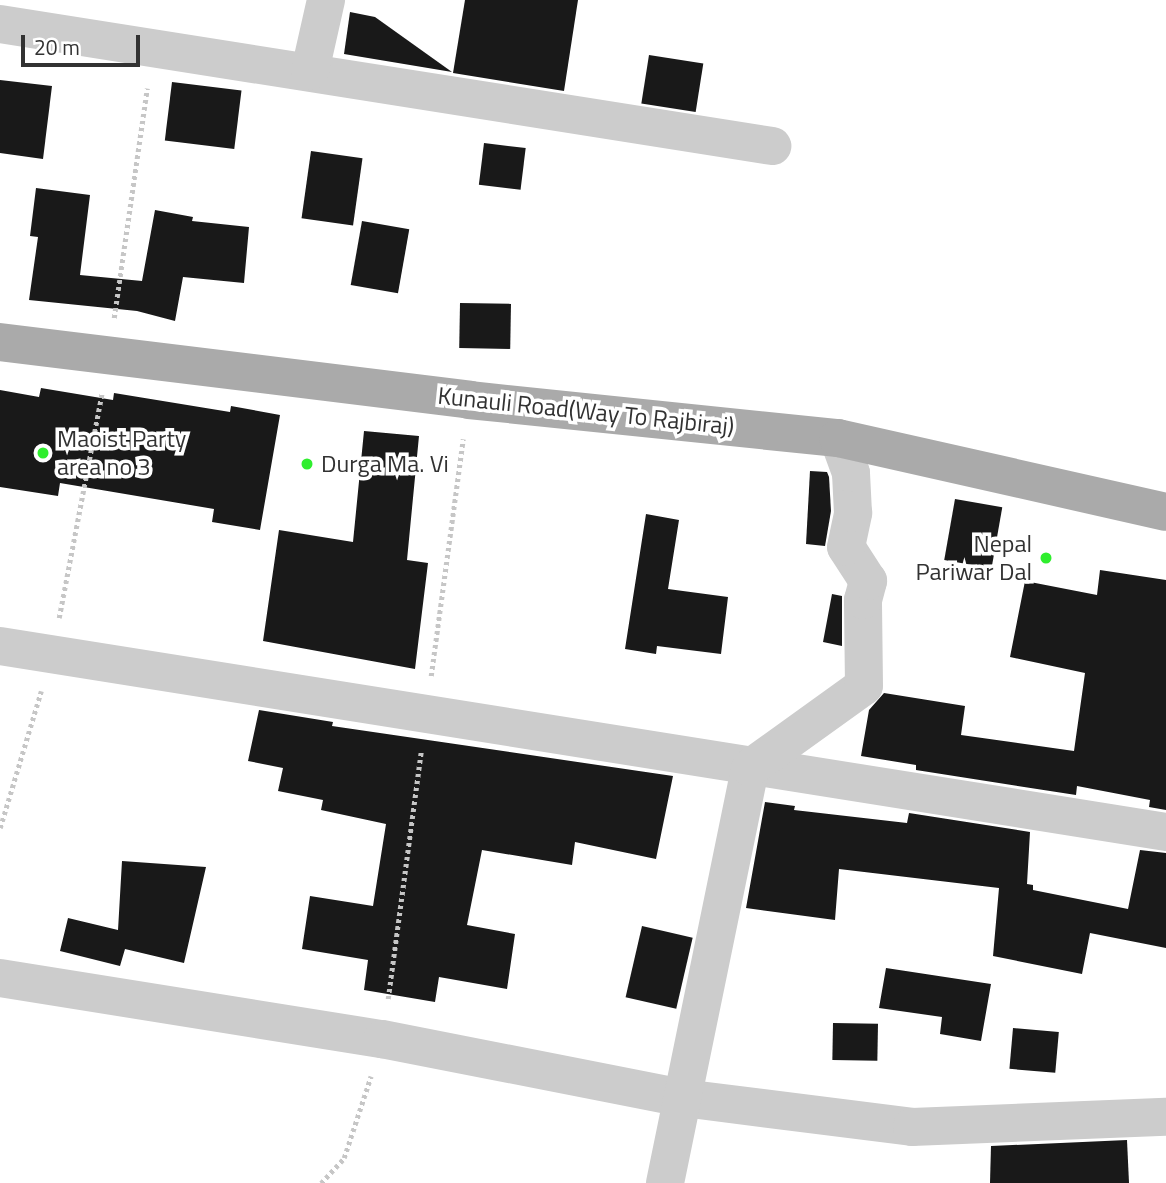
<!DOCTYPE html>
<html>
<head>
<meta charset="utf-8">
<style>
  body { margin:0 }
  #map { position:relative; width:1166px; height:1183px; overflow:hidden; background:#fff; font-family:"Titillium Web",sans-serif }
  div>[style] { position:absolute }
  .building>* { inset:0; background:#191919; transform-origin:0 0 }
  .path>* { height:4.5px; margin-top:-2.25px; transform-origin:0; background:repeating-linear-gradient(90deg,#c6c6c6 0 3.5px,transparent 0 7px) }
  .minor>* { height:38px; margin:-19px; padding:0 19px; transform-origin:19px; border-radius:19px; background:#ccc }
  .major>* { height:38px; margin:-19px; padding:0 19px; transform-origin:19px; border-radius:19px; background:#aaa }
  .dots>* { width:19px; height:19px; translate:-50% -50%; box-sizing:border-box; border:4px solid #fff; border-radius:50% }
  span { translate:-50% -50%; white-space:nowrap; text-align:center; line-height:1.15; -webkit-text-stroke:7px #fff; paint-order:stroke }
  .street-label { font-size:24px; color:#323232 }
  .poi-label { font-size:24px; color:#323232 }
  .left { translate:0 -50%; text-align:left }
  .right { translate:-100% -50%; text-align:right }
  .scale { position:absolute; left:21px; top:35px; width:119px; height:32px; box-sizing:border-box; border:4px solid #323232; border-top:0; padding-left:9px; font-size:21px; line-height:24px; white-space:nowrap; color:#323232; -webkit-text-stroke:5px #fff; paint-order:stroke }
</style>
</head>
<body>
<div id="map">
  <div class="building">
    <i style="clip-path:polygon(465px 0,578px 0,564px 91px,453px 73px)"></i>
    <i style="clip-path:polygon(350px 12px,375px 17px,452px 72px,344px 54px)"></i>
    <i style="left:649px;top:55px;width:55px;height:49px;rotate:9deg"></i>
    <i style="clip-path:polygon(0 80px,52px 86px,43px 159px,0 153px)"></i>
    <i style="left:172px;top:82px;width:70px;height:59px;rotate:7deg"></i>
    <i style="left:484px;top:143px;width:42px;height:42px;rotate:7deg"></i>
    <i style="left:311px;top:151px;width:52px;height:68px;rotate:8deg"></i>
    <i style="clip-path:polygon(36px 188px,90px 195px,80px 275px,142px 281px,155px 210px,193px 217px,192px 221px,249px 227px,244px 283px,183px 277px,175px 321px,137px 311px,29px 300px,38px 237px,30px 236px)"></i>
    <i style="left:362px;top:221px;width:48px;height:65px;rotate:10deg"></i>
    <i style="left:460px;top:303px;width:51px;height:45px;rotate:1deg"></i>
    <i style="clip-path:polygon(41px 388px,113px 400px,114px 393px,230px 412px,231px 406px,280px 415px,260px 530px,212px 522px,214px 509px,60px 483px,58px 496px,0 487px,0 390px,39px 397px)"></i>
    <i style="clip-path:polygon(364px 431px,419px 436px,407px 560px,428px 563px,415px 669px,263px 641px,279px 530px,353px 542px)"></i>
    <i style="clip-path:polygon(810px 471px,827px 472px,829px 477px,831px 511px,825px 546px,806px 544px)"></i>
    <i style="left:955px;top:499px;width:48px;height:62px;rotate:10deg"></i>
    <i style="clip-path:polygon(646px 514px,679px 520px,668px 589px,728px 597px,721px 654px,657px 646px,656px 654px,625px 649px)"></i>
    <i style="clip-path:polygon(1100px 570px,1166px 580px,1166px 810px,1149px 807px,1150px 800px,1077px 786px,1076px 795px,916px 770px,916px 765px,861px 756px,869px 710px,884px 693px,965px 706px,961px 735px,1074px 751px,1085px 673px,1010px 657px,1025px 581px,1097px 595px)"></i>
    <i style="clip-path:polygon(832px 594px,842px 596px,842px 646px,823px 642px)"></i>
    <i style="clip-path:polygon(259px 710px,333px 722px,332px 726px,673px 776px,656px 859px,575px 842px,572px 865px,482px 850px,467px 925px,515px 934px,507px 989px,439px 977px,435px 1002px,364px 990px,368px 960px,302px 949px,310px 896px,373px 906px,386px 824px,321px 810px,323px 800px,278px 791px,283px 768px,248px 761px)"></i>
    <i style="clip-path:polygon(765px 802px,795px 806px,794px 810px,907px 823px,909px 813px,1030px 832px,1027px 884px,1033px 885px,1033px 890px,1128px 909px,1140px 850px,1166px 853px,1166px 948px,1090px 933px,1082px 974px,993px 956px,999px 888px,839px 869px,835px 920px,746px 908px)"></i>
    <i style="clip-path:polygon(122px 861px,206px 867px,184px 963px,125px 949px,120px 966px,60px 951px,68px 918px,118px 930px)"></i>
    <i style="left:642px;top:926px;width:52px;height:73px;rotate:13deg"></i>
    <i style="clip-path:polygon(886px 968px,991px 984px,981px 1041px,940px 1034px,942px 1017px,879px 1008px)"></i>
    <i style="left:833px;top:1023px;width:45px;height:37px;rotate:1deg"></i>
    <i style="left:1013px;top:1028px;width:46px;height:41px;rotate:5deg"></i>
    <i style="clip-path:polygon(1127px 1140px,1129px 1183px,990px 1183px,991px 1146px)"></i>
  </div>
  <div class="path">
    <i style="left:114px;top:318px;width:232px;rotate:-81.8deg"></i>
    <i style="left:59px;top:618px;width:230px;rotate:-79.2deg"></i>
    <i style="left:431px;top:676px;width:239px;rotate:-82.3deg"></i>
    <i style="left:0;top:828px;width:143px;rotate:-73.3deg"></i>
    <i style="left:388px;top:999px;width:250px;rotate:-82.4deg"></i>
    <i style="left:321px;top:1183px;width:34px;rotate:-47deg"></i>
    <i style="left:344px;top:1158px;width:86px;rotate:-71.8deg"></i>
  </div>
  <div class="minor">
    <i style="left:0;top:24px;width:782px;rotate:8.98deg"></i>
    <i style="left:310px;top:71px;width:73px;rotate:-77.3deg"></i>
    <i style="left:0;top:646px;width:1181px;rotate:9.06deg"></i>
    <i style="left:0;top:978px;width:387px;rotate:9.1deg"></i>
    <i style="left:382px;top:1039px;width:307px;rotate:11.1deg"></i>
    <i style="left:683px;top:1098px;width:231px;rotate:7.2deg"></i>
    <i style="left:912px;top:1127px;width:254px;rotate:-2.3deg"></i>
    <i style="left:665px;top:1183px;width:424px;rotate:-78.4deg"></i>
    <i style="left:750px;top:768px;width:140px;rotate:-35.7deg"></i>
    <i style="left:864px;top:686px;width:86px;rotate:-90.7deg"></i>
    <i style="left:863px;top:600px;width:20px;rotate:-75deg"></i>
    <i style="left:868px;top:581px;width:40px;rotate:-122.9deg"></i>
    <i style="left:846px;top:547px;width:35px;rotate:-78deg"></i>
    <i style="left:853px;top:513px;width:40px;rotate:-92.9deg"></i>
    <i style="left:851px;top:473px;width:37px;rotate:-110deg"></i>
  </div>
  <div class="major">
    <i style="left:0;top:342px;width:473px;rotate:7deg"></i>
    <i style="left:469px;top:400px;width:371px;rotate:5.9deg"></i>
    <i style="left:838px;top:438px;width:336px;rotate:12.7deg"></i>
  </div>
  <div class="dots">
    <i style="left:43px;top:453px;background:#2fee2e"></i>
    <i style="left:307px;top:464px;background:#2fee2e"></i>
    <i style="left:1046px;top:558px;background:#2fee2e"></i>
  </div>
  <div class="street-label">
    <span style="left:586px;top:411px;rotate:6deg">Kunauli Road(Way To Rajbiraj)</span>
  </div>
  <div class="poi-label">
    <span class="left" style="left:57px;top:453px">Maoist Party<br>area no 3</span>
    <span class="left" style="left:321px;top:464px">Durga Ma. Vi</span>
    <span class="right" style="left:1032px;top:558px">Nepal<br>Pariwar Dal</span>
  </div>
  <div class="scale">20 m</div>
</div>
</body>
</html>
